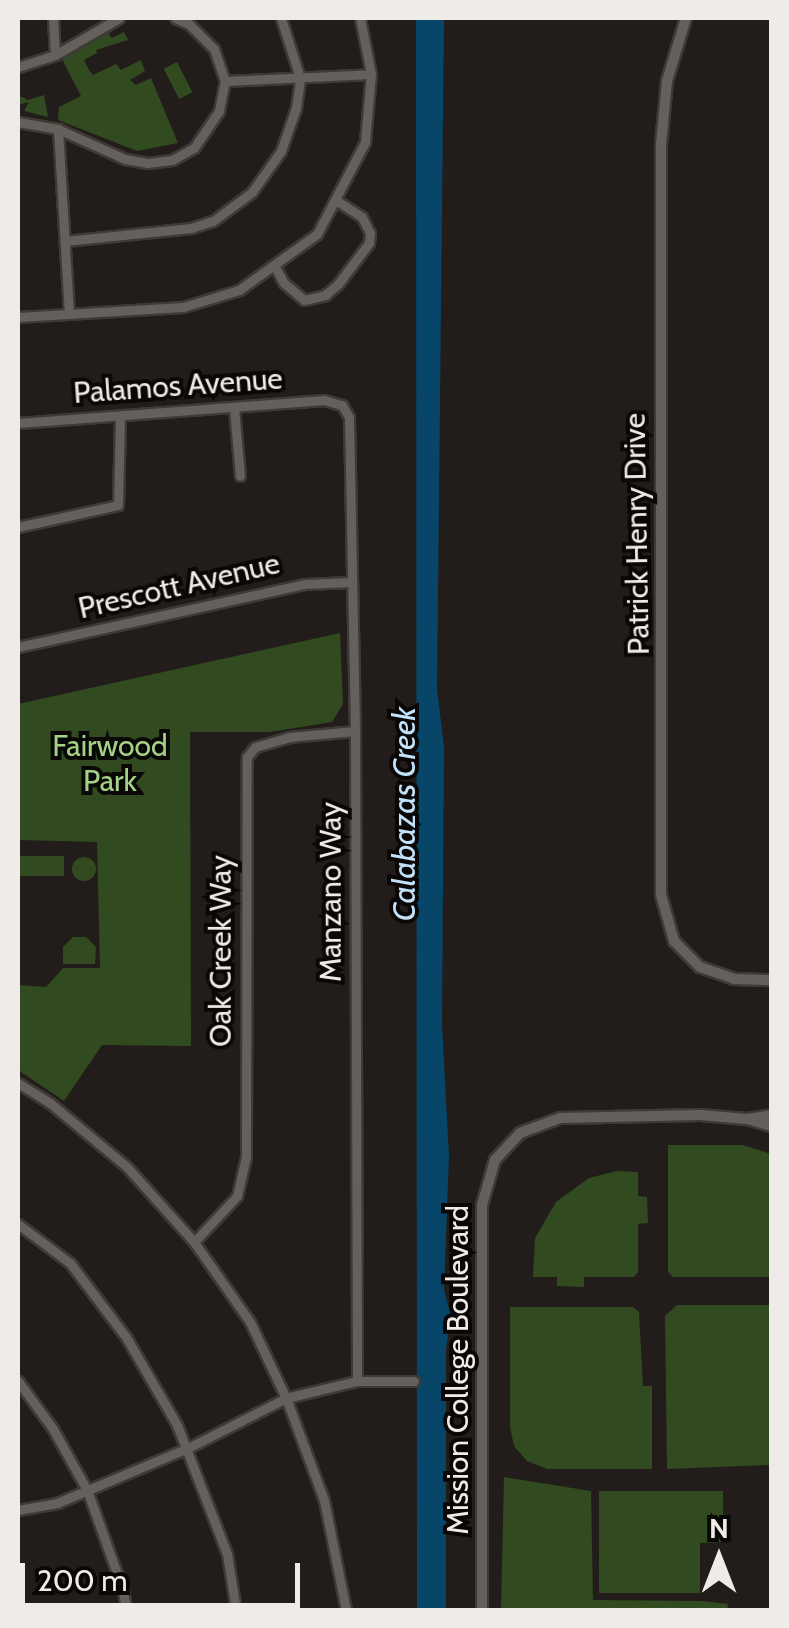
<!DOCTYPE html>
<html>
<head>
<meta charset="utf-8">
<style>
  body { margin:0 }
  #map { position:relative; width:789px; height:1628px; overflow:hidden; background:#221d1a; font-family:Cabin,sans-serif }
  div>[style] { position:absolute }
  .green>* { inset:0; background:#314a1f; transform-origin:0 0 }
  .round { border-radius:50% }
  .water>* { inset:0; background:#074669 }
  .roads { filter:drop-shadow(2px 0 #3d3a37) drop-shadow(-2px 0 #3d3a37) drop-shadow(0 2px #3d3a37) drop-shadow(0 -2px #3d3a37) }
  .minor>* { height:9px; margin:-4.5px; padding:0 4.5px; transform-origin:4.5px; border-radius:4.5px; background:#65605b }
  .tertiary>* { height:10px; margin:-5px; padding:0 5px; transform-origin:5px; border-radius:5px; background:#65605b }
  span { translate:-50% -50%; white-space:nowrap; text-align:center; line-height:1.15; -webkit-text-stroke:8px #0a0807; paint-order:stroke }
  .street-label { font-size:30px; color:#eeebe8 }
  .park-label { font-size:30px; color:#a3d287 }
  .water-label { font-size:32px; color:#c3e2f9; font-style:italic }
  .frame { position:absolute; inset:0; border:20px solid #eeebe8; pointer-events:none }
  .north { position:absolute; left:669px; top:1508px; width:100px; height:100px; -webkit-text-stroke:8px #0a0807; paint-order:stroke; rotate:0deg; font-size:28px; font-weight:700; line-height:40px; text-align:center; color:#eeebe8 }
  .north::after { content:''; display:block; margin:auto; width:35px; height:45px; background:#eeebe8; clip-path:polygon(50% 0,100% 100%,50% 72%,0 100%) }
  .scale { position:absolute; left:20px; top:1563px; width:280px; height:45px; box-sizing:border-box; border:5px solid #eeebe8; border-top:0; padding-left:12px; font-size:30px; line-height:35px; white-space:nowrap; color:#eeebe8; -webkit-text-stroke:8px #0a0807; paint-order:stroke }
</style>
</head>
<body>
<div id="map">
  <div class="green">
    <i style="clip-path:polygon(107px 32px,112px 38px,124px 32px,128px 40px,96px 50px,97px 53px,84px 60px,89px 70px,93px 75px,116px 64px,121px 70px,141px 60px,145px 71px,130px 80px,136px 85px,151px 78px,178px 143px,137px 151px,58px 120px,59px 107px,81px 96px,62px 59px)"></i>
    <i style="left:177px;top:62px;width:34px;height:15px;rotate:63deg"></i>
    <i style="clip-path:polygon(18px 95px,28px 100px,44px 95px,48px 117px,24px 111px,29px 102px,18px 105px)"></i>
    <i style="clip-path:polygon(340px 633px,343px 704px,332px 722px,270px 732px,190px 732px,191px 1046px,102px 1045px,64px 1101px,18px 1070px,18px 985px,46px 987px,63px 968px,100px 968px,97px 842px,18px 840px,18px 704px)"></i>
    <i style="left:64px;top:856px;width:20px;height:46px;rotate:90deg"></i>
    <i class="round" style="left:72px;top:857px;width:24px;height:24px"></i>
    <i style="clip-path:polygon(73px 937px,86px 937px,96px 947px,95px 964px,63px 964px,63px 947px)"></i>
    <i style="clip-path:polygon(668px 1145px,743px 1145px,771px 1154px,771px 1277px,673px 1277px,668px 1272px)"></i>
    <i style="clip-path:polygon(617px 1171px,638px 1172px,638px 1196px,647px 1197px,648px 1223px,638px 1224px,638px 1272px,634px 1277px,584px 1277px,584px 1287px,557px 1286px,557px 1277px,533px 1277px,535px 1238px,556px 1202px,589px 1178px)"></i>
    <i style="clip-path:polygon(677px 1305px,771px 1305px,771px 1465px,667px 1469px,665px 1316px)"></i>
    <i style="clip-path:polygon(633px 1307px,639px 1312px,643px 1386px,652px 1386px,652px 1469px,547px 1469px,527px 1461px,514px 1446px,510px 1427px,510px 1307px)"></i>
    <i style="clip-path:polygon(504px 1477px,591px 1491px,593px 1600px,702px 1601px,728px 1604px,727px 1610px,501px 1610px)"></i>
    <i style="clip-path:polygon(599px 1491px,723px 1491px,723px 1542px,700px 1543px,700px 1593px,599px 1593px)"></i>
  </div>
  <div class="water">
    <i style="clip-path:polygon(416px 18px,444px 18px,437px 688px,444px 748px,442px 1024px,449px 1157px,444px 1289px,451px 1317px,446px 1349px,446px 1610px,417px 1610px)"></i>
  </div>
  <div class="roads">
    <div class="minor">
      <i style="left:53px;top:18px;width:37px;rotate:87deg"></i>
      <i style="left:18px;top:67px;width:39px;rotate:-18deg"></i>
      <i style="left:55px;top:55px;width:74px;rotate:-30deg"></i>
      <i style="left:225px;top:81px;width:146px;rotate:-2.7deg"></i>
      <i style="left:18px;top:122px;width:41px;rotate:9.9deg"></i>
      <i style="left:58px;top:129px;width:73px;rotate:24.1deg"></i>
      <i style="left:125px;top:159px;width:23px;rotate:10deg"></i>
      <i style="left:148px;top:163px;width:24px;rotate:-7deg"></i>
      <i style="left:172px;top:160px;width:25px;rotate:-29deg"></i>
      <i style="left:194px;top:148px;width:45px;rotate:-56deg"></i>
      <i style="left:219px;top:111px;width:31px;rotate:-79deg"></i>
      <i style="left:225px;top:81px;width:34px;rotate:-109deg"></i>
      <i style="left:214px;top:49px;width:35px;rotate:-135deg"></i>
      <i style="left:189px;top:24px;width:15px;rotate:-157deg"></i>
      <i style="left:58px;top:129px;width:184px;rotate:86.6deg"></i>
      <i style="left:65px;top:241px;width:127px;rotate:-5.9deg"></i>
      <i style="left:191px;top:228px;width:23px;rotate:-18deg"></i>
      <i style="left:213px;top:221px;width:49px;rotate:-36.6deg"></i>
      <i style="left:252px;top:192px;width:50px;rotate:-54.7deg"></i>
      <i style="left:281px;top:151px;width:46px;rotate:-70.8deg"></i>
      <i style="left:296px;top:108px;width:30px;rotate:-82deg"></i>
      <i style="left:300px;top:78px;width:63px;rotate:-107.6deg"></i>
      <i style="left:275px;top:267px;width:18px;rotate:61deg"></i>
      <i style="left:284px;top:283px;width:26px;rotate:40deg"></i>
      <i style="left:304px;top:300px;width:22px;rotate:-13deg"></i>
      <i style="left:325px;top:295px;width:17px;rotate:-40deg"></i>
      <i style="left:338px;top:284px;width:51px;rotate:-52.9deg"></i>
      <i style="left:369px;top:243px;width:10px;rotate:-84deg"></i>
      <i style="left:370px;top:233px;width:18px;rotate:-117deg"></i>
      <i style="left:362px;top:217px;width:30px;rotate:-147deg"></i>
      <i style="left:18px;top:317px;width:165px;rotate:-3.5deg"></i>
      <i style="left:183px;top:307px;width:59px;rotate:-16.9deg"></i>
      <i style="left:239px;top:290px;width:96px;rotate:-35.7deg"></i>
      <i style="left:317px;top:234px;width:104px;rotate:-62.4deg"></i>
      <i style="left:365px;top:142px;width:68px;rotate:-85deg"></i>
      <i style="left:371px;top:74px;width:57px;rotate:-101.1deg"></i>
      <i style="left:234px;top:408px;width:68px;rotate:85deg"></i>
      <i style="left:18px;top:423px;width:307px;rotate:-4.3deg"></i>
      <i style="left:324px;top:400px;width:19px;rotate:16deg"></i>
      <i style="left:342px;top:405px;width:14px;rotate:60deg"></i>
      <i style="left:349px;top:417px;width:314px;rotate:88.9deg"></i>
      <i style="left:355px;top:731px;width:650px;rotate:89.82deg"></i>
      <i style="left:18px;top:527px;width:102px;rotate:-12.4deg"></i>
      <i style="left:118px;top:505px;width:89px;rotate:-88.7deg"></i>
      <i style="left:18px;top:647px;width:293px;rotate:-12.4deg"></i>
      <i style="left:304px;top:584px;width:48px;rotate:-2.4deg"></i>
      <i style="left:18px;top:1083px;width:38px;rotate:32deg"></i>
      <i style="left:50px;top:1103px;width:100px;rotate:39.7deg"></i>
      <i style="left:127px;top:1167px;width:101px;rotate:48.2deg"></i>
      <i style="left:194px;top:1242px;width:98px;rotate:55deg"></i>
      <i style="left:250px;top:1322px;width:84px;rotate:64.7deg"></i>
      <i style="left:286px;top:1398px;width:109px;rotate:69.6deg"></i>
      <i style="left:324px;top:1500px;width:112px;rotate:78.7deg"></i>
      <i style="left:18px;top:1224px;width:65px;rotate:36.9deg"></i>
      <i style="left:70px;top:1263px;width:93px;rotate:52.9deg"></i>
      <i style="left:126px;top:1337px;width:102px;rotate:59.9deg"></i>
      <i style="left:177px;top:1425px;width:138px;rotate:68.8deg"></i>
      <i style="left:227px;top:1554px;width:57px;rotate:80.9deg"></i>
      <i style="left:194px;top:1242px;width:63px;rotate:-46.9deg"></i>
      <i style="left:237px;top:1196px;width:39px;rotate:-77deg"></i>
      <i style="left:246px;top:1158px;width:401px;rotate:-89.9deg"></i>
      <i style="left:247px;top:757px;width:13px;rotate:-51deg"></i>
      <i style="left:255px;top:747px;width:35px;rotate:-16deg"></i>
      <i style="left:289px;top:737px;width:66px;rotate:-5.2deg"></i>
      <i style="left:18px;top:1381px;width:59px;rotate:53.9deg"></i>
      <i style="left:53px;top:1429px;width:70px;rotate:60.9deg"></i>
      <i style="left:87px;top:1490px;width:106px;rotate:70.2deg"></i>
      <i style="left:123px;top:1590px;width:20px;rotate:81deg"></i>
      <i style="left:18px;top:1510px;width:40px;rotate:-10deg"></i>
      <i style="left:57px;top:1503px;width:142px;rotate:-22.8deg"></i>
      <i style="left:188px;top:1448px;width:110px;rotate:-27deg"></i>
      <i style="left:286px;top:1398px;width:73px;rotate:-13.5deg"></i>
      <i style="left:357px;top:1381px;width:57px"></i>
    </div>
    <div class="tertiary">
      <i style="left:686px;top:18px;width:66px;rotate:106.8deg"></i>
      <i style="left:667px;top:81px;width:63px;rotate:95.4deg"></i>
      <i style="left:661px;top:144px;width:751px;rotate:90deg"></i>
      <i style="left:661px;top:895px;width:48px;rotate:74.2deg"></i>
      <i style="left:674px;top:941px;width:37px;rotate:45deg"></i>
      <i style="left:700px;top:967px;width:36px;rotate:19deg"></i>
      <i style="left:734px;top:979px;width:38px;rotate:2deg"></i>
      <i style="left:748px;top:1119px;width:24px;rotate:-9deg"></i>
      <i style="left:482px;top:1610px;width:405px;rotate:-90deg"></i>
      <i style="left:482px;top:1205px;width:47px;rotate:-73.9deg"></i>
      <i style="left:495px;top:1160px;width:37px;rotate:-47deg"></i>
      <i style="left:520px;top:1133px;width:43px;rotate:-20.6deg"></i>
      <i style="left:560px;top:1118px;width:140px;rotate:-1.2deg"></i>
      <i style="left:700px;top:1115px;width:47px;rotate:4.9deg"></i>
      <i style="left:747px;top:1119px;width:26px;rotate:16deg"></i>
    </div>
  </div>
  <div class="street-label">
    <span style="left:178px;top:386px;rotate:-4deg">Palamos Avenue</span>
    <span style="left:637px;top:534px;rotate:-91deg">Patrick Henry Drive</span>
    <span style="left:179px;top:586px;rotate:-13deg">Prescott Avenue</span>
    <span style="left:331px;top:892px;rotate:-90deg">Manzano Way</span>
    <span style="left:221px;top:951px;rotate:-90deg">Oak Creek Way</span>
    <span style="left:458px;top:1370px;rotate:-90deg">Mission College Boulevard</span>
  </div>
  <div class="park-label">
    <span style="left:110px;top:763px">Fairwood<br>Park</span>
  </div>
  <div class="water-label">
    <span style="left:404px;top:814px;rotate:-90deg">Calabazas Creek</span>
  </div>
  <div class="frame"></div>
  <div class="north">N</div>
  <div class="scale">200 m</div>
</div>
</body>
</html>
